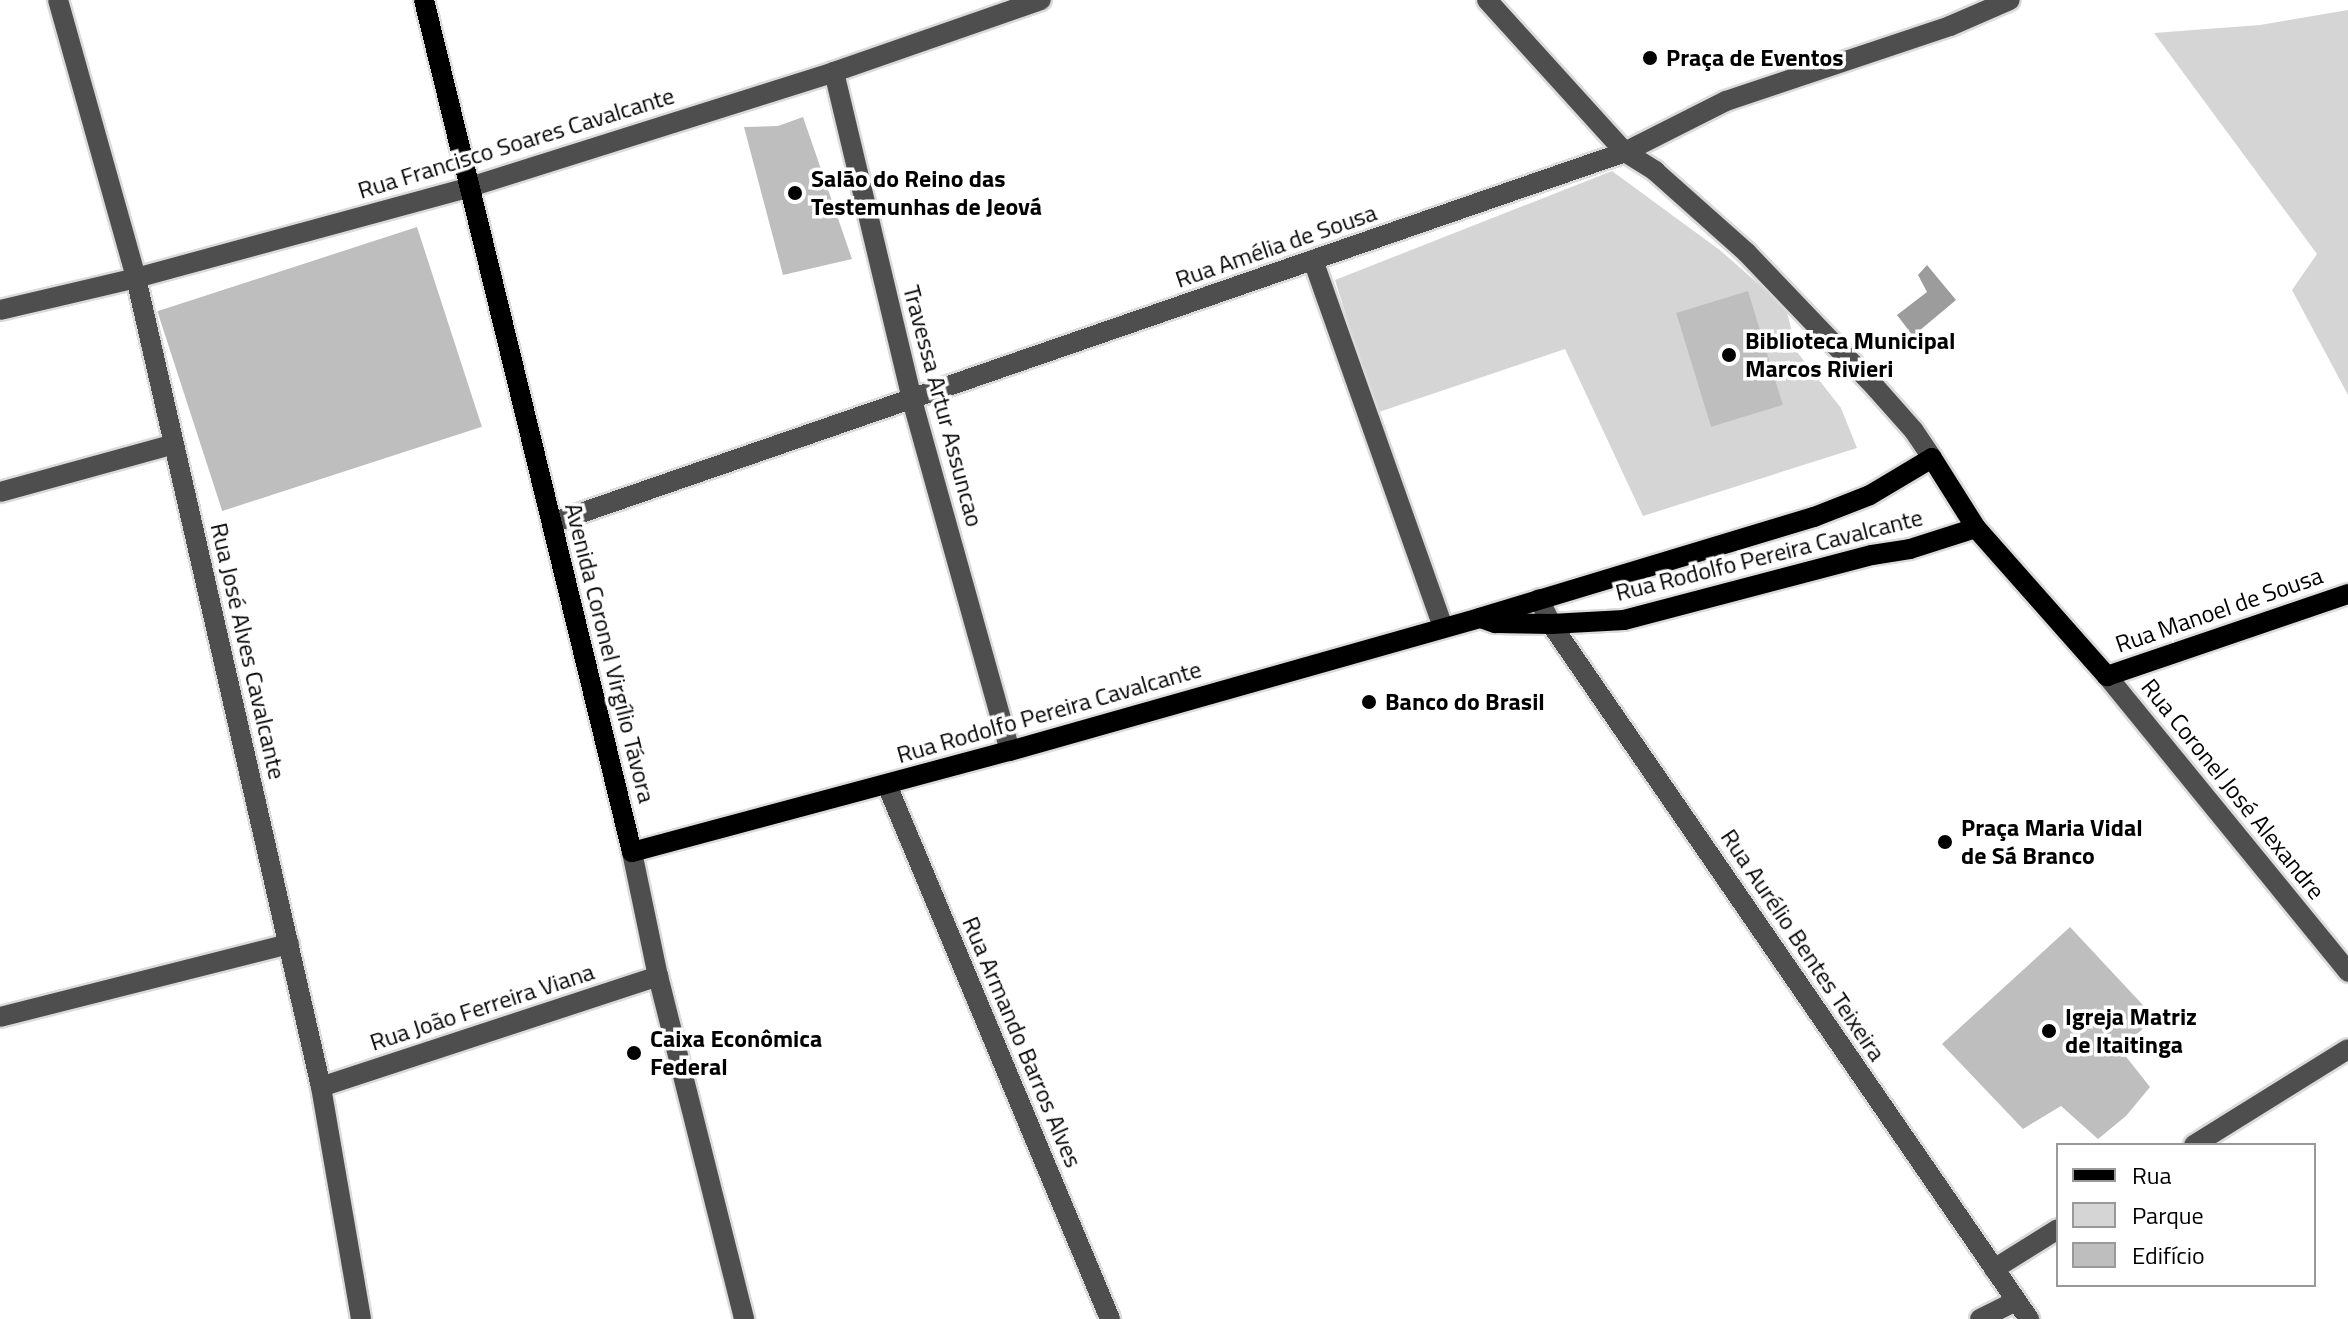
<!DOCTYPE html>
<html>
<head>
<meta charset="utf-8">
<style>
  body { margin:0 }
  #map { position:relative; width:2348px; height:1319px; overflow:hidden; background:#fff; font-family:"Titillium Web",sans-serif }
  div>[style] { position:absolute }
  .green>* { inset:0; background:#d5d5d5 }
  .water>* { inset:0; background:#9c9c9c }
  .building>* { inset:0; background:#bebebe; transform-origin:0 0 }
  .roads { filter:drop-shadow(2px 0 #dbdbdb) drop-shadow(-2px 0 #dbdbdb) drop-shadow(0 2px #dbdbdb) drop-shadow(0 -2px #dbdbdb) }
  .minor>* { height:20px; margin:-10px; padding:0 10px; transform-origin:10px; border-radius:10px; background:#4e4e4e }
  .major>* { height:20px; margin:-10px; padding:0 10px; transform-origin:10px; border-radius:10px; background:#000 }
  .dots>* { width:22px; height:22px; translate:-50% -50%; box-sizing:border-box; border:4px solid #fff; border-radius:50% }
  span { translate:-50% -50%; white-space:nowrap; text-align:center; line-height:1.15; -webkit-text-stroke:7px #fff; paint-order:stroke }
  .poi-label { font-size:24px; color:#000; font-weight:700 }
  .left { translate:0 -50%; text-align:left }
  .street-label { font-size:24px; color:#000 }
  .legend { position:absolute; left:2056px; top:1143px; width:260px; height:144px; box-sizing:border-box; background:#fff; border:2px solid #999; margin:0; padding:10px 14px; list-style:none; font-size:24px; color:#000 }
  .legend li { display:flex; align-items:center; gap:16px; height:40px }
  .legend b { width:40px; border:2px solid #999 }
</style>
</head>
<body>
<div id="map">
  <div class="green">
    <i style="clip-path:polygon(2348px 10px,2348px 395px,2292px 290px,2317px 254px,2154px 33px,2260px 25px)"></i>
    <i style="clip-path:polygon(1612px 171px,1721px 251px,1786px 308px,1797px 352px,1841px 408px,1857px 448px,1643px 516px,1565px 349px,1376px 413px,1335px 280px)"></i>
  </div>
  <div class="water">
    <i style="clip-path:polygon(1927px 265px,1956px 300px,1913px 336px,1897px 315px,1927px 292px,1918px 275px)"></i>
  </div>
  <div class="building">
    <i style="clip-path:polygon(803px 117px,852px 259px,783px 275px,744px 127px,778px 126px)"></i>
    <i style="left:417px;top:227px;width:210px;height:273px;rotate:72deg"></i>
    <i style="left:1748px;top:291px;width:119px;height:75px;rotate:73deg"></i>
    <i style="clip-path:polygon(2070px 927px,2155px 1018px,2120px 1049px,2150px 1087px,2126px 1116px,2098px 1139px,2061px 1106px,2023px 1129px,1942px 1044px)"></i>
  </div>
  <div class="roads">
    <div class="minor">
      <i style="left:58px;top:0;width:289px;rotate:74.3deg"></i>
      <i style="left:136px;top:278px;width:830px;rotate:77.12deg"></i>
      <i style="left:321px;top:1087px;width:235px;rotate:80.2deg"></i>
      <i style="left:1487px;top:0;width:205px;rotate:47.8deg"></i>
      <i style="left:1625px;top:152px;width:36px;rotate:32deg"></i>
      <i style="left:1655px;top:171px;width:122px;rotate:41.7deg"></i>
      <i style="left:1746px;top:252px;width:188px;rotate:46.3deg"></i>
      <i style="left:1876px;top:388px;width:57px;rotate:48.5deg"></i>
      <i style="left:1914px;top:431px;width:32px;rotate:56deg"></i>
      <i style="left:834px;top:72px;width:337px;rotate:76.6deg"></i>
      <i style="left:912px;top:400px;width:364px;rotate:74.4deg"></i>
      <i style="left:1313px;top:260px;width:389px;rotate:70.5deg"></i>
      <i style="left:0;top:310px;width:140px;rotate:-13.2deg"></i>
      <i style="left:136px;top:278px;width:346px;rotate:-15.2deg"></i>
      <i style="left:470px;top:187px;width:382px;rotate:-17.5deg"></i>
      <i style="left:834px;top:72px;width:219px;rotate:-19.2deg"></i>
      <i style="left:0;top:492px;width:180px;rotate:-15.4deg"></i>
      <i style="left:552px;top:523px;width:1135px;rotate:-19.07deg"></i>
      <i style="left:1625px;top:152px;width:113px;rotate:-26.8deg"></i>
      <i style="left:1726px;top:101px;width:236px;rotate:-18.5deg"></i>
      <i style="left:1950px;top:26px;width:65px;rotate:-23.4deg"></i>
      <i style="left:1539px;top:599px;width:28px;rotate:64deg"></i>
      <i style="left:1551px;top:624px;width:844px;rotate:55.48deg"></i>
      <i style="left:2107px;top:676px;width:382px;rotate:50.8deg"></i>
      <i style="left:887px;top:785px;width:579px;rotate:67.33deg"></i>
      <i style="left:632px;top:852px;width:127px;rotate:78.2deg"></i>
      <i style="left:658px;top:976px;width:354px;rotate:75.9deg"></i>
      <i style="left:0;top:1017px;width:298px;rotate:-14.2deg"></i>
      <i style="left:321px;top:1087px;width:355px;rotate:-18.2deg"></i>
      <i style="left:2194px;top:1145px;width:181px;rotate:-31.9deg"></i>
      <i style="left:1994px;top:1269px;width:75px;rotate:-32deg"></i>
      <i style="left:1980px;top:1319px;width:40px;rotate:-26.6deg"></i>
    </div>
    <div class="major">
      <i style="left:424px;top:0;width:877px;rotate:76.28deg"></i>
      <i style="left:632px;top:852px;width:391px;rotate:-15deg"></i>
      <i style="left:1010px;top:751px;width:487px;rotate:-15.8deg"></i>
      <i style="left:1479px;top:618px;width:350px;rotate:-16.8deg"></i>
      <i style="left:1814px;top:517px;width:60px;rotate:-21.4deg"></i>
      <i style="left:1870px;top:495px;width:72px;rotate:-30.8deg"></i>
      <i style="left:1932px;top:458px;width:83px;rotate:57.8deg"></i>
      <i style="left:1976px;top:528px;width:198px;rotate:48.5deg"></i>
      <i style="left:2107px;top:676px;width:255px;rotate:-18.8deg"></i>
      <i style="left:1481px;top:618px;width:15px;rotate:20deg"></i>
      <i style="left:1495px;top:623px;width:56px;rotate:1deg"></i>
      <i style="left:1551px;top:624px;width:73px;rotate:-3.1deg"></i>
      <i style="left:1624px;top:620px;width:256px;rotate:-14.7deg"></i>
      <i style="left:1872px;top:555px;width:38px;rotate:-9deg"></i>
      <i style="left:1910px;top:549px;width:69px;rotate:-17.7deg"></i>
    </div>
  </div>
  <div class="dots">
    <i style="left:1650px;top:58px;background:#000"></i>
    <i style="left:795px;top:193px;background:#000"></i>
    <i style="left:1729px;top:355px;background:#000"></i>
    <i style="left:1369px;top:702px;background:#000"></i>
    <i style="left:1945px;top:842px;background:#000"></i>
    <i style="left:2049px;top:1031px;background:#000"></i>
    <i style="left:634px;top:1053px;background:#000"></i>
  </div>
  <div class="poi-label">
    <span class="left" style="left:1666px;top:58px">Praça de Eventos</span>
    <span class="left" style="left:811px;top:193px">Salão do Reino das<br>Testemunhas de Jeová</span>
    <span class="left" style="left:1745px;top:355px">Biblioteca Municipal<br>Marcos Rivieri</span>
    <span class="left" style="left:1385px;top:702px">Banco do Brasil</span>
    <span class="left" style="left:1961px;top:842px">Praça Maria Vidal<br>de Sá Branco</span>
    <span class="left" style="left:2065px;top:1031px">Igreja Matriz<br>de Itaitinga</span>
    <span class="left" style="left:650px;top:1053px">Caixa Econômica<br>Federal</span>
  </div>
  <div class="street-label">
    <span style="left:516px;top:143px;rotate:-17deg">Rua Francisco Soares Cavalcante</span>
    <span style="left:1276px;top:246px;rotate:-19deg">Rua Amélia de Sousa</span>
    <span style="left:943px;top:406px;rotate:75deg">Travessa Artur Assuncao</span>
    <span style="left:1769px;top:555px;rotate:-14deg">Rua Rodolfo Pereira Cavalcante</span>
    <span style="left:2219px;top:610px;rotate:-19deg">Rua Manoel de Sousa</span>
    <span style="left:248px;top:651px;rotate:77deg">Rua José Alves Cavalcante</span>
    <span style="left:610px;top:653px;rotate:76deg">Avenida Coronel Virgílio Távora</span>
    <span style="left:1049px;top:712px;rotate:-16deg">Rua Rodolfo Pereira Cavalcante</span>
    <span style="left:2233px;top:789px;rotate:51deg">Rua Coronel José Alexandre</span>
    <span style="left:1803px;top:945px;rotate:56deg">Rua Aurélio Bentes Teixeira</span>
    <span style="left:482px;top:1007px;rotate:-18deg">Rua João Ferreira Viana</span>
    <span style="left:1022px;top:1042px;rotate:67deg">Rua Armando Barros Alves</span>
  </div>
  <ul class="legend">
  <li><b style="height:10px;background:#000"></b>Rua</li>
  <li><b style="height:22px;background:#d5d5d5"></b>Parque</li>
  <li><b style="height:22px;background:#bebebe"></b>Edifício</li>
  </ul>
</div>
</body>
</html>
